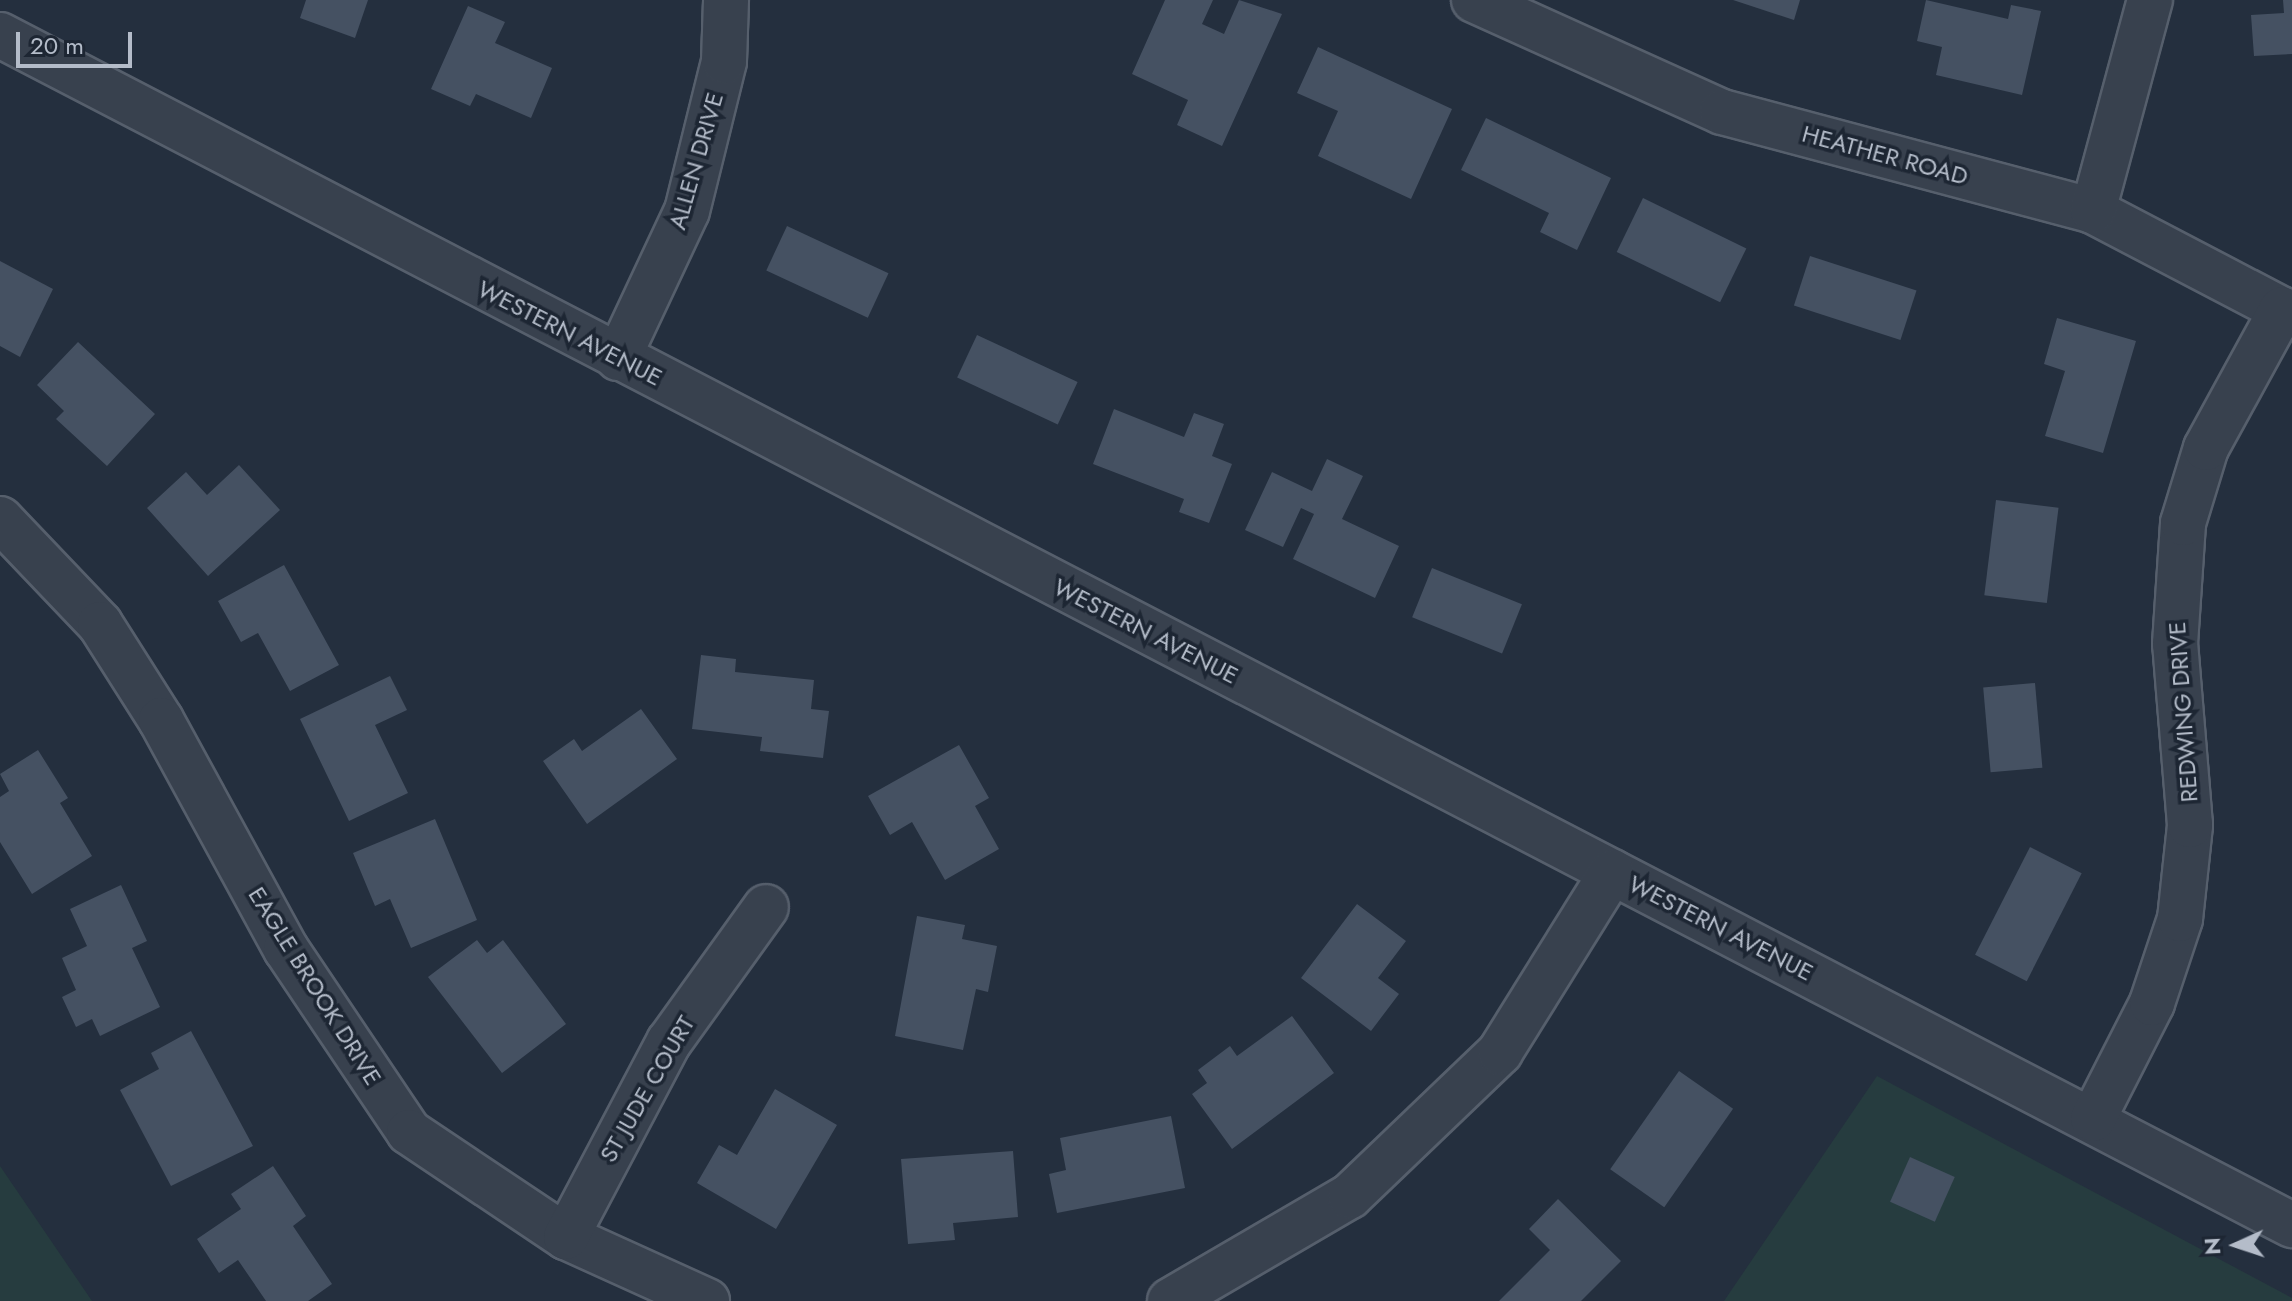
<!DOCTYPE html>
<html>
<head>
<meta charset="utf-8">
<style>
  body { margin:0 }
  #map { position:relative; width:2292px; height:1301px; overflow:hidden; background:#242f3e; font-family:Jost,sans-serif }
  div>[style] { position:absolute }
  .green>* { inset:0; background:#263c3f }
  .building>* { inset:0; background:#455162; transform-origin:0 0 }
  .roads { filter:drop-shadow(2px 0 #565f6c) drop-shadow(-2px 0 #565f6c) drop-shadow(0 2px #565f6c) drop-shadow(0 -2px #565f6c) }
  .minor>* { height:44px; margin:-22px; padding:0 22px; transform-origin:22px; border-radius:22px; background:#38414e }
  span { translate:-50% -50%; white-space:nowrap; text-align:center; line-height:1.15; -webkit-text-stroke:7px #1d2633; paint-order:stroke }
  .street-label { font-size:24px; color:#b4bcc9 }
  .north { position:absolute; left:2196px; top:1205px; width:80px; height:80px; -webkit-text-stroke:6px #1d2633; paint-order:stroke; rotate:267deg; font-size:22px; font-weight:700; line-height:32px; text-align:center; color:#b4bcc9 }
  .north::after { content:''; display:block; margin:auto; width:28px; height:36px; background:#b4bcc9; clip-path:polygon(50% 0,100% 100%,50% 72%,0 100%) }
  .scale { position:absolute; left:16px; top:32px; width:116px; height:36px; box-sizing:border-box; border:4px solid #b4bcc9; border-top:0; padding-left:10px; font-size:24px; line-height:28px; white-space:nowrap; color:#b4bcc9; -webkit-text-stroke:6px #1d2633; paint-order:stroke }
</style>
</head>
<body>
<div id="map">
  <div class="green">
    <i style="clip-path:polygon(1877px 1076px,2292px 1298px,2292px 1301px,1724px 1301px)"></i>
    <i style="clip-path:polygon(0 1166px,92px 1301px,0 1301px)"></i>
  </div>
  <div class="building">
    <i style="clip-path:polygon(306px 0,368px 0,355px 38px,300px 18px)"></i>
    <i style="clip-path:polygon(1165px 0,1213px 0,1202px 24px,1224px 34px,1239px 0,1282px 14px,1222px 146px,1177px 125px,1188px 100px,1132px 74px)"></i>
    <i style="clip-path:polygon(1733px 0,1800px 0,1794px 20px)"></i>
    <i style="clip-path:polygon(1926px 0,2008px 19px,2011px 5px,2041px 11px,2022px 95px,1936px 75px,1942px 47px,1917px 41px)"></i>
    <i style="clip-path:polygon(2283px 0,2292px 0,2292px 54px,2254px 56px,2251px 15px,2284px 13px)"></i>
    <i style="clip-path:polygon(468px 6px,505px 22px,495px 43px,552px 68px,531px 118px,476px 94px,470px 106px,431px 89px)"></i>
    <i style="clip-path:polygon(1318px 47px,1452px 109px,1411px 199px,1318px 156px,1338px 111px,1297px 93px)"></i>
    <i style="clip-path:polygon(1486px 118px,1611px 178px,1577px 250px,1540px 232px,1549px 213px,1461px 170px)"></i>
    <i style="left:1643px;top:198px;width:115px;height:60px;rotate:26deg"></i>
    <i style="left:787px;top:226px;width:112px;height:49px;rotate:25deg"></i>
    <i style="left:1810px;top:256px;width:112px;height:52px;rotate:18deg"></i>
    <i style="clip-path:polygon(0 261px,53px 289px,20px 357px,0 346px)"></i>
    <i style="clip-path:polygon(2057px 318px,2136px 341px,2103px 453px,2045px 436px,2065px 371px,2044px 364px)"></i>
    <i style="left:977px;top:335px;width:111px;height:47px;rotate:25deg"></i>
    <i style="clip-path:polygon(78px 342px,155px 414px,107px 466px,56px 419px,64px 411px,37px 385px)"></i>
    <i style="clip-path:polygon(1114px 409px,1184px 437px,1194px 413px,1224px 424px,1212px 456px,1232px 464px,1209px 523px,1179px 512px,1184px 499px,1093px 464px)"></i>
    <i style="clip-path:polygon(1327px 459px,1363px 476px,1342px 519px,1399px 546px,1375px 598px,1293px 559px,1314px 514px,1301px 508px,1283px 547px,1245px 530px,1272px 472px,1312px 491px)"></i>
    <i style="clip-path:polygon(239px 465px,280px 510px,208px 576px,147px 508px,186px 472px,207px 495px)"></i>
    <i style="left:1996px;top:500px;width:63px;height:96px;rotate:7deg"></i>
    <i style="clip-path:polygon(284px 565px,339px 665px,290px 691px,258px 633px,241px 642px,218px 601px)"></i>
    <i style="left:1432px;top:568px;width:97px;height:53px;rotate:22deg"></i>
    <i style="clip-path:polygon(701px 655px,736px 659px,735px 672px,814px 680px,811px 709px,829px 711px,823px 758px,760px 751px,762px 737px,692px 729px)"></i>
    <i style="clip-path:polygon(390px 676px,407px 710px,375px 725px,408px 793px,349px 821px,300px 719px)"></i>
    <i style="left:2035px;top:683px;width:85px;height:52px;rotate:85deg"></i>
    <i style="clip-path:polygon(641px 709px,677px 759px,587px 824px,543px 761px,574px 739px,582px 751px)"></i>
    <i style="clip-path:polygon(959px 745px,989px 798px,975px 806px,999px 849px,945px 880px,912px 822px,890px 835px,868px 796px)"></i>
    <i style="clip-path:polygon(38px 750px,68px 798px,60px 803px,92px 856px,32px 894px,0 842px,0 797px,9px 791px,0 774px)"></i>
    <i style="clip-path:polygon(435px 819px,477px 920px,411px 948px,390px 899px,375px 906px,353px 853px)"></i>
    <i style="left:2030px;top:847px;width:58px;height:121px;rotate:27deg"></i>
    <i style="clip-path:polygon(121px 885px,147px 941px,132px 948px,160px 1007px,100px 1036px,92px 1019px,76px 1027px,62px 997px,76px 990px,62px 958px,87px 946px,70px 909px)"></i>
    <i style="clip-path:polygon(1357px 904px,1406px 941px,1378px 978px,1399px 994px,1371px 1031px,1301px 978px)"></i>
    <i style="clip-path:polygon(917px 916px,965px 925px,962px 939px,997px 946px,988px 992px,976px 989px,963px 1050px,895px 1036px)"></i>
    <i style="clip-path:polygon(477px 940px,487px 953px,503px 940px,566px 1024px,502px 1073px,428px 977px)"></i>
    <i style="clip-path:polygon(1292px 1016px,1334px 1073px,1232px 1149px,1192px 1094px,1207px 1083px,1198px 1070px,1230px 1046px,1237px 1056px)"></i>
    <i style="clip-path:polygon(191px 1031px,253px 1146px,171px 1186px,120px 1090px,159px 1069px,151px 1053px)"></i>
    <i style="left:1679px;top:1071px;width:66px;height:120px;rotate:35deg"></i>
    <i style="clip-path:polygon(775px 1089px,837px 1125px,776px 1229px,697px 1183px,719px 1145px,737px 1155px)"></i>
    <i style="clip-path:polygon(1171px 1116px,1185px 1188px,1057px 1213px,1049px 1174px,1066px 1170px,1060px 1138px)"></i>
    <i style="clip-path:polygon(1013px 1151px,1018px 1217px,953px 1223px,955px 1240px,908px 1244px,901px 1159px)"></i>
    <i style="left:1910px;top:1157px;width:49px;height:49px;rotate:24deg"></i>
    <i style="clip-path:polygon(273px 1166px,306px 1216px,293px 1226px,332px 1284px,308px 1301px,266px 1301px,238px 1260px,219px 1273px,197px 1239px,241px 1209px,231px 1194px)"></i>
    <i style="clip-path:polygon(1558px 1199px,1621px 1261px,1581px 1301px,1499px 1301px,1550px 1250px,1529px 1229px)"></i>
  </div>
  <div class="roads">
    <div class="minor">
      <i style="left:1474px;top:0;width:272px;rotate:24.3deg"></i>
      <i style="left:1722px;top:112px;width:384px;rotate:14.9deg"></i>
      <i style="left:2093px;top:211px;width:225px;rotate:27.6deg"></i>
      <i style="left:0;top:35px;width:2583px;rotate:27.44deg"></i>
      <i style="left:2093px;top:211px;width:219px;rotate:-74.9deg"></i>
      <i style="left:618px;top:358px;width:162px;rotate:-64.9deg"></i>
      <i style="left:687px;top:211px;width:154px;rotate:-76.1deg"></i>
      <i style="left:724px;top:61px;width:61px;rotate:-88.1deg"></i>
      <i style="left:0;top:519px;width:145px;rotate:46.4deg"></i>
      <i style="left:100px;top:624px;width:114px;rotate:57.6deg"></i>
      <i style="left:161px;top:720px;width:261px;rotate:61.4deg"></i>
      <i style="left:286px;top:949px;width:220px;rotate:56.1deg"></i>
      <i style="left:409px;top:1132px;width:189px;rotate:33.8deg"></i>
      <i style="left:566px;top:1237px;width:155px;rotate:24.4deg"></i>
      <i style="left:2093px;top:1119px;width:130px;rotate:-63deg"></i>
      <i style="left:2152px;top:1003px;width:89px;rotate:-71.6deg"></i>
      <i style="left:2180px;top:919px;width:95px;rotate:-83.9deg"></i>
      <i style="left:2190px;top:825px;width:182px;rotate:-94.7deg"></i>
      <i style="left:2175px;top:644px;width:121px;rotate:-86.2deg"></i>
      <i style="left:2183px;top:523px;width:78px;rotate:-73deg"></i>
      <i style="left:2206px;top:448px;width:158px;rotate:-61.3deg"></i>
      <i style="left:566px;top:1237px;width:221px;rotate:-62.2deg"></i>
      <i style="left:669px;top:1042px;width:166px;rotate:-54.3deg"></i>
      <i style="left:1170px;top:1301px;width:208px;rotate:-30.3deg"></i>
      <i style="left:1350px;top:1196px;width:208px;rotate:-43.8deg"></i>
      <i style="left:1500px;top:1052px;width:212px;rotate:-58.1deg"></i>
    </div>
  </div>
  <div class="street-label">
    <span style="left:1885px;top:155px;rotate:15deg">HEATHER ROAD</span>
    <span style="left:696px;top:161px;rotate:-74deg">ALLEN DRIVE</span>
    <span style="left:570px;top:333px;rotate:27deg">WESTERN AVENUE</span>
    <span style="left:1146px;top:631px;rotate:27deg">WESTERN AVENUE</span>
    <span style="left:2183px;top:712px;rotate:-94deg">REDWING DRIVE</span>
    <span style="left:1721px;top:928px;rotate:27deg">WESTERN AVENUE</span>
    <span style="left:315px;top:986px;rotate:58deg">EAGLE BROOK DRIVE</span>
    <span style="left:647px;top:1089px;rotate:-60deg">ST JUDE COURT</span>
  </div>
  <div class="north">N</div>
  <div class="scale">20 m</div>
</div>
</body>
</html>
